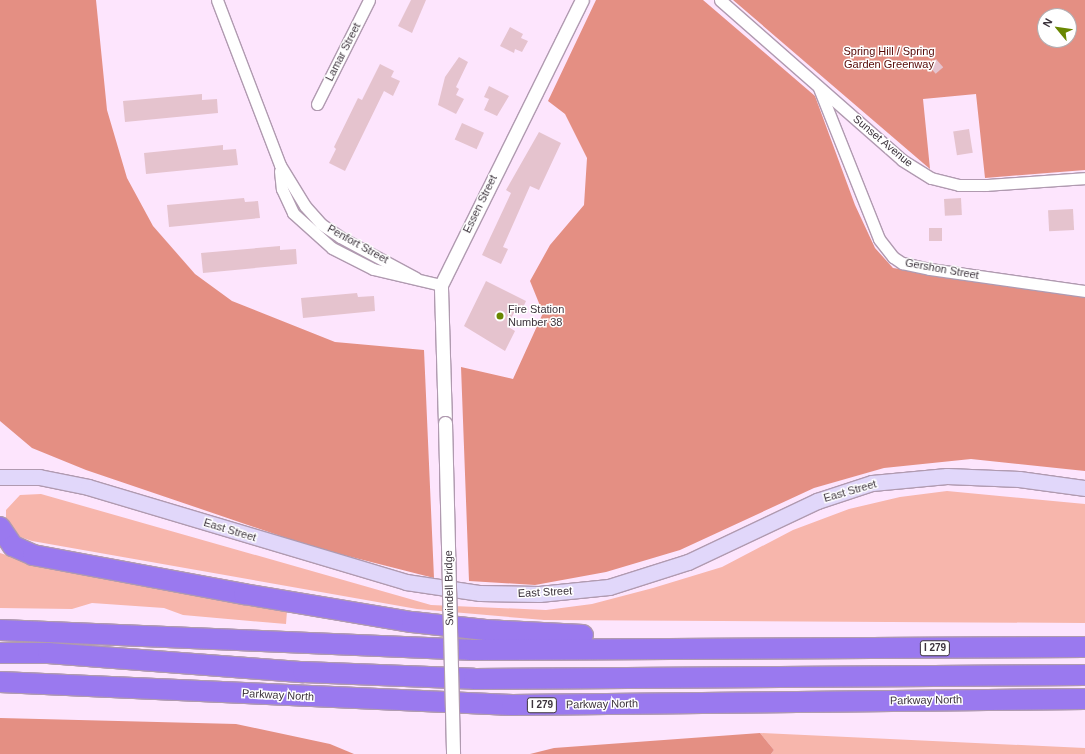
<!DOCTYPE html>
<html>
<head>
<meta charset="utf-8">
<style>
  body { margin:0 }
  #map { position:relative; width:1085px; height:754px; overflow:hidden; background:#fde5fd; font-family:Arial,sans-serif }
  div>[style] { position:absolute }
  .green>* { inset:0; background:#f7b6ac }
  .forest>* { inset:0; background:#e48f83 }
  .building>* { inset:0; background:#e5c3ce; transform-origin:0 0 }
  .roads { filter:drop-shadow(1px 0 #b09ab0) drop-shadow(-1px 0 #b09ab0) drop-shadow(0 1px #b09ab0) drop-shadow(0 -1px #b09ab0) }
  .minor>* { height:11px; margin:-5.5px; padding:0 5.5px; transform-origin:5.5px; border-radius:5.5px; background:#fff }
  .tertiary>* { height:13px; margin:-6.5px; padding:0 6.5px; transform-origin:6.5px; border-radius:6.5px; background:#fff }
  .secondary>* { height:15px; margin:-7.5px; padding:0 7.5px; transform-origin:7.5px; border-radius:7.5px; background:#e1d7fa }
  .motorway>* { height:20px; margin:-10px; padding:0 10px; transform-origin:10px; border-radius:10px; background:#9a79ef }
  .bridges { filter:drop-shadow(1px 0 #b09ab0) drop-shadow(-1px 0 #b09ab0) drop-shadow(0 1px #b09ab0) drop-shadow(0 -1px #b09ab0) }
  .tertiary-bridge>* { height:13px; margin:-6.5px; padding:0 6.5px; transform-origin:6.5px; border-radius:6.5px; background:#fff }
  .dots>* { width:11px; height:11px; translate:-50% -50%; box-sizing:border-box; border:2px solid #fff; border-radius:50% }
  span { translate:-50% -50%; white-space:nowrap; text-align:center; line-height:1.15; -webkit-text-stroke:3px #fff; paint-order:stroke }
  .shield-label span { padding:1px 3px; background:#fff; border:1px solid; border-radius:3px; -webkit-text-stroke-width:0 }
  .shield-label { font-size:10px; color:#3c333c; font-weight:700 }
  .street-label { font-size:11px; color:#3c333c }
  .park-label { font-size:11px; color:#560906 }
  .poi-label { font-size:11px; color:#3c333c }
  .left { translate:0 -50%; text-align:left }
  .north { position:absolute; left:1037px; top:8px; width:40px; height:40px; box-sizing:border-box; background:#fff; border:1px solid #b1adb1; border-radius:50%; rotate:299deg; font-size:11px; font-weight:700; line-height:16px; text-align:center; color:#3c333c }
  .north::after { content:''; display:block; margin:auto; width:14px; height:18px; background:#698700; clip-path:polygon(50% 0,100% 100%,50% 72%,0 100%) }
</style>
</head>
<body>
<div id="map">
  <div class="green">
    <i style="clip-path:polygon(947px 491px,1085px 504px,1085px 623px,544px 620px,417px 609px,32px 541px,14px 535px,6px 527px,6px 510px,20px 495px,41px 494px,431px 605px,546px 610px,592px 604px,653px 588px,722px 567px,793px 530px,849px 509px,900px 497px)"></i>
    <i style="clip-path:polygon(0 553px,32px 563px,287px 611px,286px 624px,183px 615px,164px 608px,92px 603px,72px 609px,0 608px)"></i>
    <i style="clip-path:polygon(760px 733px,1085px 748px,1085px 754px,771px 754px,774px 750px)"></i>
  </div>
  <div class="forest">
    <i style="clip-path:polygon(0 0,96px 0,107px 110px,127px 178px,153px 226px,195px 274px,232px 301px,335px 342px,424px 350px,434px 578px,316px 548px,86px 470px,32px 448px,0 421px)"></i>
    <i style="clip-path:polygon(596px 0,703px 0,815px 96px,855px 205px,875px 248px,893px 268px,1085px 297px,1085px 471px,971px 459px,884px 468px,814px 488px,680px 550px,606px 572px,535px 585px,469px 581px,461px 367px,513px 379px,543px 313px,530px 281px,550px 245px,584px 205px,587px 158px,565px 114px,548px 101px)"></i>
    <i style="clip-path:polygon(evenodd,733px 0,1085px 0,1085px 170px,985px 178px,976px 94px,923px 99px,930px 169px,733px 0,1045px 16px,1069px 16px,1069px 40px,1045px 40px,1045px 16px)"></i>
    <i style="clip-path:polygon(0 718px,236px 724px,330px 744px,354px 754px,0 754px)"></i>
    <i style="clip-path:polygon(760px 733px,774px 750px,771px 754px,530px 754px,554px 748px)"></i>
  </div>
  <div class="building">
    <i style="clip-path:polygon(411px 0,426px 0,412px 33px,398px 26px)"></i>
    <i style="clip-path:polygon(510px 27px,523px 34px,521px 38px,528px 41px,522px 52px,515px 49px,514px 53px,500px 46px)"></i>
    <i style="clip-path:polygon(459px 57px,468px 62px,456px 87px,459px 89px,456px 95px,464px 99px,456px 114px,438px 105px,445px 77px)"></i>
    <i style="left:936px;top:59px;width:11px;height:10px;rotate:49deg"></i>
    <i style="clip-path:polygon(380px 64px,394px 71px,391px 77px,400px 81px,393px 96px,384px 91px,345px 171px,329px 163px,336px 149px,334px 147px,358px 98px,362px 100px)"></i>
    <i style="clip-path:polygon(489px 86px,509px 96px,497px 116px,484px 110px,489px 99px,484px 97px)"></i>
    <i style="clip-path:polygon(202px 94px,202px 100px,217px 99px,218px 113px,125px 122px,123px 101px)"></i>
    <i style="left:462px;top:123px;width:24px;height:18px;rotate:24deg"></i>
    <i style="left:969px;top:129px;width:24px;height:16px;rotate:81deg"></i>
    <i style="clip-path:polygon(539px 132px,561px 143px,539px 190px,530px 186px,503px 247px,508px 249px,501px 264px,482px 255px,511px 193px,506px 190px)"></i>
    <i style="clip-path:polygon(223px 145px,223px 150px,236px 149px,238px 165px,146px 174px,144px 153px)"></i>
    <i style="clip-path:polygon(244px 198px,245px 202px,258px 201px,260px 218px,169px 227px,167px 205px)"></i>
    <i style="left:961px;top:198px;width:17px;height:17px;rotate:87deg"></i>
    <i style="left:1073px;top:209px;width:21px;height:25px;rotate:87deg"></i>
    <i style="left:929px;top:228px;width:13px;height:13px"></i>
    <i style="clip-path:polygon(280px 246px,280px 250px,296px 249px,297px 264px,203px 273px,201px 253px)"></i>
    <i style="clip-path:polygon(486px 281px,526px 301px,521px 312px,516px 309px,507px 326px,515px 331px,505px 351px,464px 326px)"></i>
    <i style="clip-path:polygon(357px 293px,358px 297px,374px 296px,375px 311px,303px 318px,301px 298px)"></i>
  </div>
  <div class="roads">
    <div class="minor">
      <i style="left:217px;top:0;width:177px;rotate:69.1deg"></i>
      <i style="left:280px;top:165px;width:48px;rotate:58.6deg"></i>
      <i style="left:305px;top:206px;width:24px;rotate:48deg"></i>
      <i style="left:321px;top:224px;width:23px;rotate:34deg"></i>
      <i style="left:340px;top:237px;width:86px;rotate:28.3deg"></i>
      <i style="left:720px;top:0;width:242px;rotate:41.3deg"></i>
      <i style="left:902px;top:160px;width:34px;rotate:32deg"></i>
      <i style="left:931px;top:178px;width:29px;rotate:14deg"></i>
      <i style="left:959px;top:185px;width:27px"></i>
      <i style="left:986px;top:185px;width:99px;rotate:-4deg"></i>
      <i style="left:819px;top:88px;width:162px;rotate:68.3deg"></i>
      <i style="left:879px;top:239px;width:23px;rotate:52deg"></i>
      <i style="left:893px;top:257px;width:11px;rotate:34deg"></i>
      <i style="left:902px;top:263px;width:29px;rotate:12deg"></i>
      <i style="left:930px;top:269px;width:157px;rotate:8.1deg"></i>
      <i style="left:317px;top:104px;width:116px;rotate:-63.4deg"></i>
      <i style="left:280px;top:171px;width:18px;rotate:84deg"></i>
      <i style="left:282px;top:189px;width:26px;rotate:65deg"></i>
      <i style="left:293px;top:213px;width:52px;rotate:41.9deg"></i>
      <i style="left:332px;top:248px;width:46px;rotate:27.1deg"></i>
      <i style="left:373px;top:269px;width:70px;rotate:13.2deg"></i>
    </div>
    <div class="tertiary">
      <i style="left:445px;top:423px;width:138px;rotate:-91.7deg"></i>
      <i style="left:441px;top:285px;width:318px;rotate:-63.7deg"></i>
    </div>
    <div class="secondary">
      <i style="left:0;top:477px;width:39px"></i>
      <i style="left:39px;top:477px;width:50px;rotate:11.5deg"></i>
      <i style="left:88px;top:487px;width:332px;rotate:16.6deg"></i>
      <i style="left:406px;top:582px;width:75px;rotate:8.5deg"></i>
      <i style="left:480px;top:593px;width:59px;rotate:1deg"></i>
      <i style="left:539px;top:594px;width:70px;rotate:-5.7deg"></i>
      <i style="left:609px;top:587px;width:83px;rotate:-17.6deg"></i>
      <i style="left:688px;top:562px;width:143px;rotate:-25.3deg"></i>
      <i style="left:817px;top:501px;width:58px;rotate:-18.1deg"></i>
      <i style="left:872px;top:483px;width:75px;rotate:-5.3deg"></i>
      <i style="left:947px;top:476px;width:72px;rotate:2.4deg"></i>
      <i style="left:1019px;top:479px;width:67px;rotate:7.8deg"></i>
    </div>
    <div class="motorway">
      <i style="left:0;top:527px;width:23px;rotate:56deg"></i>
      <i style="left:13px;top:546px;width:22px;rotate:24deg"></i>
      <i style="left:33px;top:555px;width:215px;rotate:10.5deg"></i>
      <i style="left:244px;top:594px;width:170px;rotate:9.5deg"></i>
      <i style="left:412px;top:622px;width:74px;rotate:6.2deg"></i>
      <i style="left:486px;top:630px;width:97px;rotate:3deg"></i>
      <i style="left:0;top:630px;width:470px;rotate:2.4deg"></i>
      <i style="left:470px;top:650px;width:615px;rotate:-0.28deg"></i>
      <i style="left:0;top:653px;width:48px"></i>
      <i style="left:48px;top:653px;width:256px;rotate:4.3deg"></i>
      <i style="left:303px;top:672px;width:171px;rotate:2.3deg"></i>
      <i style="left:474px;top:679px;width:611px;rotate:-0.38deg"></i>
      <i style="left:0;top:682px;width:513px;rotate:2.57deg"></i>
      <i style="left:512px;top:705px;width:573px;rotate:-0.6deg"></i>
    </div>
  </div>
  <div class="bridges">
    <div class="tertiary-bridge">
      <i style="left:445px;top:423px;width:331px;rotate:88.6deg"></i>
    </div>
  </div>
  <div class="dots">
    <i style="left:500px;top:316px;background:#698700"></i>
  </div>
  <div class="shield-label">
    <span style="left:935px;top:648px">I 279</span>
    <span style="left:542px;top:705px">I 279</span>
  </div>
  <div class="street-label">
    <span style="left:343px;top:52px;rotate:-63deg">Lamar Street</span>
    <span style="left:883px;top:141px;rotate:40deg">Sunset Avenue</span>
    <span style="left:480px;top:204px;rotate:-64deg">Essen Street</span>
    <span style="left:358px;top:244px;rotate:29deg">Penfort Street</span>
    <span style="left:942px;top:269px;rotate:10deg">Gershon Street</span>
    <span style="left:850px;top:491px;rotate:-16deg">East Street</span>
    <span style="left:230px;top:530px;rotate:17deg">East Street</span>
    <span style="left:449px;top:588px;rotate:-91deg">Swindell Bridge</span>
    <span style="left:545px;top:592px;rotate:-3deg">East Street</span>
    <span style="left:278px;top:695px;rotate:3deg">Parkway North</span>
    <span style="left:926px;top:700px;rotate:-1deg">Parkway North</span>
    <span style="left:602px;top:704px;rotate:-1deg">Parkway North</span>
  </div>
  <div class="park-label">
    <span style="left:889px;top:58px">Spring Hill / Spring<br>Garden Greenway</span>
  </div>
  <div class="poi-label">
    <span class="left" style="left:508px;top:316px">Fire Station<br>Number 38</span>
  </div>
  <div class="north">N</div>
</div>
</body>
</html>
